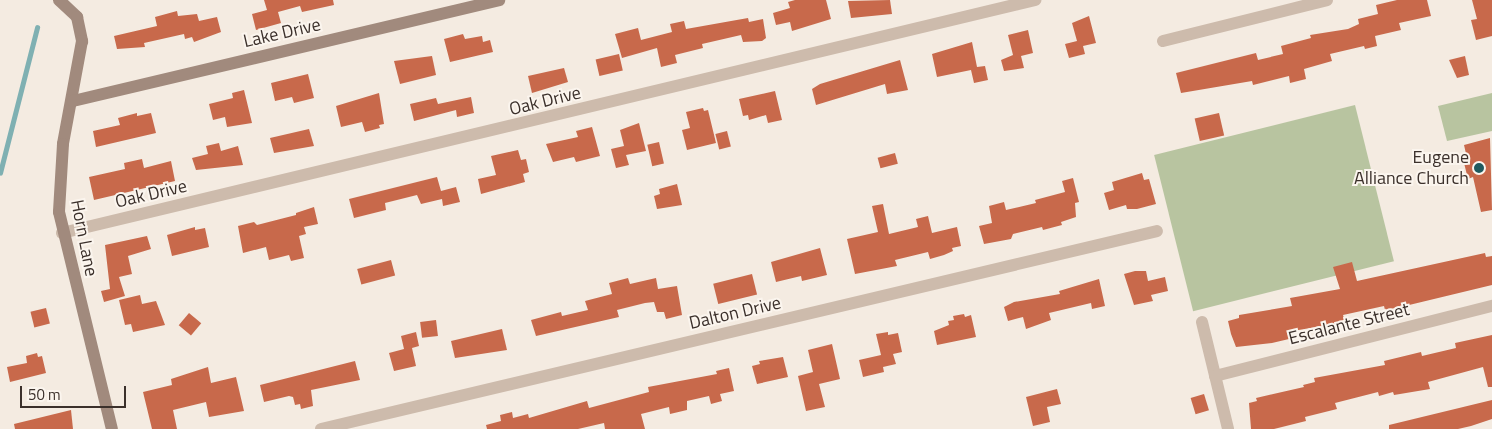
<!DOCTYPE html>
<html>
<head>
<meta charset="utf-8">
<style>
  body { margin:0 }
  #map { position:relative; width:1492px; height:429px; overflow:hidden; background:#f4ebe1; font-family:"Titillium Web",sans-serif }
  div>[style] { position:absolute }
  .green>* { inset:0; background:#b8c4a0; transform-origin:0 0 }
  .stream>* { height:4.5px; margin:-2.25px; padding:0 2.25px; transform-origin:2.25px; border-radius:2.25px; background:#7fb0b2 }
  .building>* { inset:0; background:#c8694b; transform-origin:0 0 }
  .street>* { height:12px; margin:-6px; padding:0 6px; transform-origin:6px; border-radius:6px; background:#cdbbac }
  .secondary>* { height:12px; margin:-6px; padding:0 6px; transform-origin:6px; border-radius:6px; background:#a18a7d }
  .dots>* { width:14px; height:14px; translate:-50% -50%; box-sizing:border-box; border:2px solid #fbf5ee; border-radius:50% }
  span { translate:-50% -50%; white-space:nowrap; text-align:center; line-height:1.15; -webkit-text-stroke:4px #fbf5ee; paint-order:stroke }
  .street-label { font-size:18px; color:#3b302b }
  .poi-label { font-size:18px; color:#3b302b }
  .right { translate:-100% -50%; text-align:right }
  .scale { position:absolute; left:20px; top:386px; width:106px; height:22px; box-sizing:border-box; border:2px solid #3b302b; border-top:0; padding-left:6px; font-size:15px; line-height:18px; white-space:nowrap; color:#3b302b; -webkit-text-stroke:4px #fbf5ee; paint-order:stroke }
</style>
</head>
<body>
<div id="map">
  <div class="green">
    <i style="clip-path:polygon(1492px 93px,1492px 131px,1447px 141px,1438px 106px)"></i>
    <i style="left:1355px;top:105px;width:161px;height:207px;rotate:76deg"></i>
  </div>
  <div class="stream">
    <i style="left:0;top:173px;width:150px;rotate:-75.7deg"></i>
  </div>
  <div class="building">
    <i style="clip-path:polygon(264px 0,333px 0,334px 5px,302px 12px,300px 6px,278px 12px,281px 23px,256px 30px,252px 14px,267px 10px)"></i>
    <i style="clip-path:polygon(795px 0,826px 0,831px 19px,792px 31px,790px 22px,776px 25px,773px 13px,790px 8px,788px 2px)"></i>
    <i style="clip-path:polygon(890px 0,892px 14px,851px 18px,848px 1px)"></i>
    <i style="clip-path:polygon(1397px 0,1427px 0,1431px 16px,1399px 23px,1401px 30px,1375px 36px,1377px 46px,1365px 49px,1364px 46px,1330px 54px,1332px 61px,1304px 69px,1306px 79px,1290px 83px,1289px 76px,1253px 85px,1252px 81px,1181px 93px,1176px 73px,1256px 53px,1258px 60px,1283px 54px,1281px 46px,1311px 38px,1310px 35px,1348px 29px,1359px 24px,1358px 19px,1378px 14px,1376px 5px)"></i>
    <i style="clip-path:polygon(1472px 0,1492px 0,1492px 36px,1476px 40px,1471px 20px,1477px 19px)"></i>
    <i style="clip-path:polygon(177px 11px,178px 16px,197px 14px,199px 21px,217px 17px,221px 32px,194px 42px,192px 37px,185px 39px,184px 34px,144px 43px,145px 47px,117px 49px,114px 36px,157px 26px,155px 17px)"></i>
    <i style="clip-path:polygon(1089px 16px,1096px 43px,1083px 46px,1085px 54px,1069px 58px,1065px 44px,1077px 41px,1072px 23px)"></i>
    <i style="clip-path:polygon(748px 18px,749px 22px,763px 19px,766px 38px,762px 41px,743px 42px,741px 35px,702px 44px,703px 48px,675px 55px,677px 63px,661px 67px,657px 48px,622px 58px,615px 34px,638px 28px,641px 40px,672px 32px,670px 24px,684px 21px,686px 29px)"></i>
    <i style="clip-path:polygon(1028px 30px,1033px 53px,1021px 56px,1024px 68px,1004px 71px,1001px 60px,1013px 55px,1008px 35px)"></i>
    <i style="clip-path:polygon(463px 34px,465px 39px,482px 36px,483px 42px,490px 40px,493px 52px,450px 62px,444px 39px)"></i>
    <i style="clip-path:polygon(972px 42px,977px 67px,985px 66px,988px 80px,974px 83px,971px 70px,937px 77px,932px 54px)"></i>
    <i style="left:619px;top:54px;width:17px;height:24px;rotate:77deg"></i>
    <i style="clip-path:polygon(432px 56px,436px 75px,400px 84px,394px 61px)"></i>
    <i style="clip-path:polygon(1465px 56px,1469px 75px,1457px 78px,1449px 60px)"></i>
    <i style="clip-path:polygon(900px 60px,908px 90px,887px 94px,885px 84px,816px 105px,812px 89px,820px 84px)"></i>
    <i style="clip-path:polygon(564px 68px,568px 82px,532px 93px,528px 76px)"></i>
    <i style="clip-path:polygon(308px 74px,314px 98px,294px 103px,292px 97px,275px 101px,271px 83px)"></i>
    <i style="clip-path:polygon(244px 90px,252px 123px,227px 127px,225px 117px,213px 120px,209px 104px,233px 98px,232px 93px)"></i>
    <i style="clip-path:polygon(775px 91px,782px 120px,768px 123px,766px 115px,749px 120px,748px 115px,743px 116px,739px 99px)"></i>
    <i style="clip-path:polygon(379px 93px,384px 124px,379px 125px,380px 128px,365px 132px,362px 122px,341px 127px,336px 106px)"></i>
    <i style="clip-path:polygon(471px 97px,474px 113px,457px 117px,456px 110px,414px 121px,410px 104px,436px 98px,438px 104px)"></i>
    <i style="clip-path:polygon(703px 108px,704px 111px,708px 110px,716px 143px,687px 150px,682px 130px,690px 128px,686px 112px)"></i>
    <i style="clip-path:polygon(137px 113px,137px 116px,151px 113px,156px 133px,96px 147px,93px 131px,120px 125px,118px 118px)"></i>
    <i style="left:1219px;top:113px;width:23px;height:25px;rotate:77deg"></i>
    <i style="clip-path:polygon(639px 123px,646px 151px,626px 155px,629px 165px,616px 168px,611px 149px,624px 146px,620px 130px)"></i>
    <i style="clip-path:polygon(592px 127px,600px 156px,576px 162px,574px 157px,553px 162px,546px 144px,578px 137px,576px 131px)"></i>
    <i style="clip-path:polygon(309px 129px,314px 146px,274px 153px,270px 138px)"></i>
    <i style="left:727px;top:131px;width:16px;height:12px;rotate:76deg"></i>
    <i style="clip-path:polygon(1490px 138px,1492px 210px,1481px 212px,1473px 177px,1468px 179px,1463px 159px,1467px 158px,1464px 145px)"></i>
    <i style="left:659px;top:142px;width:22px;height:12px;rotate:77deg"></i>
    <i style="clip-path:polygon(219px 143px,221px 151px,238px 146px,243px 165px,196px 170px,192px 158px,208px 154px,206px 146px)"></i>
    <i style="clip-path:polygon(518px 150px,521px 160px,526px 159px,529px 172px,523px 174px,525px 182px,481px 194px,478px 179px,496px 175px,491px 156px)"></i>
    <i style="left:895px;top:153px;width:11px;height:18px;rotate:75deg"></i>
    <i style="clip-path:polygon(142px 159px,144px 168px,171px 161px,175px 181px,94px 200px,89px 177px,125px 169px,124px 163px)"></i>
    <i style="clip-path:polygon(1142px 173px,1144px 180px,1149px 179px,1156px 204px,1137px 209px,1127px 209px,1126px 205px,1109px 210px,1104px 193px,1114px 190px,1112px 182px)"></i>
    <i style="clip-path:polygon(437px 177px,441px 191px,456px 187px,460px 202px,443px 206px,442px 199px,421px 204px,417px 195px,385px 203px,386px 210px,354px 218px,349px 199px)"></i>
    <i style="clip-path:polygon(1073px 178px,1079px 202px,1075px 203px,1076px 217px,1061px 222px,1062px 225px,1043px 230px,1042px 227px,1013px 234px,1011px 239px,984px 244px,979px 226px,992px 223px,989px 206px,1004px 202px,1006px 210px,1036px 203px,1035px 200px,1065px 192px,1062px 181px)"></i>
    <i style="clip-path:polygon(677px 184px,682px 205px,657px 209px,654px 196px,660px 194px,659px 189px)"></i>
    <i style="clip-path:polygon(883px 204px,889px 234px,918px 227px,916px 219px,928px 216px,932px 233px,957px 227px,961px 246px,952px 248px,953px 251px,944px 255px,930px 259px,928px 252px,895px 260px,897px 266px,855px 274px,847px 239px,878px 232px,872px 206px)"></i>
    <i style="clip-path:polygon(314px 207px,318px 224px,304px 227px,306px 234px,299px 236px,304px 258px,291px 261px,289px 255px,269px 260px,266px 247px,243px 253px,238px 226px,254px 222px,257px 225px,296px 215px,296px 213px)"></i>
    <i style="clip-path:polygon(195px 227px,195px 230px,205px 228px,209px 247px,172px 256px,167px 235px)"></i>
    <i style="clip-path:polygon(147px 236px,151px 249px,128px 256px,132px 274px,119px 277px,125px 296px,104px 302px,101px 291px,110px 289px,105px 245px)"></i>
    <i style="clip-path:polygon(820px 248px,827px 275px,802px 281px,801px 276px,776px 282px,771px 262px)"></i>
    <i style="clip-path:polygon(1485px 253px,1486px 257px,1492px 256px,1492px 285px,1405px 306px,1385px 310px,1384px 306px,1343px 315px,1345px 322px,1287px 332px,1289px 339px,1272px 343px,1236px 347px,1231px 334px,1228px 321px,1239px 318px,1239px 315px,1292px 306px,1290px 298px,1340px 289px,1333px 267px,1352px 262px,1357px 281px)"></i>
    <i style="left:391px;top:260px;width:16px;height:35px;rotate:75deg"></i>
    <i style="clip-path:polygon(1135px 271px,1146px 271px,1148px 281px,1165px 277px,1168px 291px,1151px 295px,1153px 301px,1134px 305px,1124px 274px)"></i>
    <i style="left:752px;top:274px;width:21px;height:40px;rotate:76deg"></i>
    <i style="clip-path:polygon(628px 278px,630px 284px,656px 278px,658px 289px,677px 286px,682px 315px,666px 319px,664px 312px,657px 312px,654px 302px,645px 303px,617px 310px,619px 317px,536px 336px,531px 320px,561px 312px,562px 316px,588px 310px,585px 301px,612px 294px,609px 283px)"></i>
    <i style="clip-path:polygon(1099px 279px,1105px 306px,1092px 309px,1091px 303px,1049px 313px,1051px 320px,1026px 329px,1023px 317px,1008px 321px,1004px 307px,1014px 302px,1060px 294px,1059px 291px)"></i>
    <i style="clip-path:polygon(140px 295px,142px 304px,156px 301px,165px 325px,133px 332px,131px 324px,125px 325px,119px 300px)"></i>
    <i style="left:46px;top:308px;width:16px;height:16px;rotate:76deg"></i>
    <i style="left:189px;top:313px;width:16px;height:16px;rotate:40deg"></i>
    <i style="clip-path:polygon(964px 314px,965px 317px,971px 315px,976px 337px,937px 345px,934px 331px,949px 325px,948px 321px,954px 320px,953px 316px)"></i>
    <i style="left:436px;top:320px;width:16px;height:16px;rotate:83deg"></i>
    <i style="clip-path:polygon(502px 329px,507px 350px,455px 358px,451px 341px)"></i>
    <i style="clip-path:polygon(416px 332px,419px 346px,412px 348px,416px 366px,394px 371px,389px 353px,404px 349px,401px 336px)"></i>
    <i style="clip-path:polygon(888px 332px,888px 335px,898px 333px,902px 352px,893px 354px,896px 364px,883px 367px,884px 372px,863px 377px,859px 360px,881px 355px,876px 334px)"></i>
    <i style="clip-path:polygon(1492px 335px,1492px 387px,1488px 387px,1483px 367px,1428px 382px,1430px 389px,1394px 395px,1393px 392px,1379px 396px,1378px 392px,1335px 403px,1337px 409px,1305px 417px,1306px 421px,1274px 429px,1251px 429px,1249px 403px,1257px 401px,1256px 398px,1304px 387px,1303px 385px,1315px 382px,1314px 378px,1385px 365px,1384px 361px,1421px 352px,1422px 356px,1456px 348px,1455px 343px)"></i>
    <i style="clip-path:polygon(832px 344px,840px 379px,819px 384px,825px 407px,806px 411px,798px 376px,813px 372px,808px 350px)"></i>
    <i style="clip-path:polygon(37px 353px,38px 357px,42px 356px,46px 373px,10px 382px,7px 367px,27px 363px,26px 356px)"></i>
    <i style="clip-path:polygon(783px 357px,788px 377px,757px 384px,752px 366px,760px 364px,759px 361px)"></i>
    <i style="clip-path:polygon(355px 361px,360px 380px,311px 390px,313px 406px,301px 409px,300px 404px,295px 405px,293px 397px,289px 396px,264px 402px,260px 385px)"></i>
    <i style="clip-path:polygon(208px 367px,211px 383px,236px 377px,244px 411px,209px 417px,206px 402px,173px 410px,177px 429px,152px 429px,143px 392px,172px 385px,171px 379px)"></i>
    <i style="clip-path:polygon(729px 368px,734px 391px,720px 394px,722px 401px,711px 404px,709px 396px,687px 401px,687px 410px,670px 414px,669px 407px,641px 414px,645px 429px,605px 429px,604px 423px,578px 429px,487px 429px,486px 425px,501px 421px,500px 415px,512px 412px,513px 418px,528px 414px,529px 418px,587px 401px,589px 408px,649px 392px,648px 387px,717px 374px,716px 371px)"></i>
    <i style="clip-path:polygon(1057px 389px,1061px 404px,1047px 407px,1050px 422px,1033px 426px,1026px 397px)"></i>
    <i style="left:1204px;top:394px;width:17px;height:14px;rotate:73deg"></i>
    <i style="clip-path:polygon(1492px 400px,1492px 419px,1471px 426px,1458px 429px,1389px 429px,1389px 425px)"></i>
    <i style="clip-path:polygon(71px 410px,73px 429px,15px 429px,14px 424px)"></i>
  </div>
  <div class="street">
    <i style="left:1163px;top:41px;width:169px;rotate:-14deg"></i>
    <i style="left:62px;top:233px;width:1001px;rotate:-13.47deg"></i>
    <i style="left:1202px;top:322px;width:110px;rotate:76.3deg"></i>
    <i style="left:1215px;top:376px;width:286px;rotate:-14.2deg"></i>
    <i style="left:321px;top:429px;width:859px;rotate:-13.32deg"></i>
  </div>
  <div class="secondary">
    <i style="left:59px;top:0;width:25px;rotate:43deg"></i>
    <i style="left:77px;top:17px;width:25px;rotate:78deg"></i>
    <i style="left:82px;top:41px;width:105px;rotate:100.5deg"></i>
    <i style="left:63px;top:144px;width:68px;rotate:93.4deg"></i>
    <i style="left:59px;top:212px;width:223px;rotate:76.3deg"></i>
    <i style="left:73px;top:101px;width:438px;rotate:-13.3deg"></i>
  </div>
  <div class="dots">
    <i style="left:1479px;top:168px;background:#1f5a5e"></i>
  </div>
  <div class="street-label">
    <span style="left:282px;top:33px;rotate:-13deg">Lake Drive</span>
    <span style="left:545px;top:101px;rotate:-14deg">Oak Drive</span>
    <span style="left:151px;top:194px;rotate:-13deg">Oak Drive</span>
    <span style="left:84px;top:238px;rotate:79deg">Horn Lane</span>
    <span style="left:735px;top:313px;rotate:-13deg">Dalton Drive</span>
    <span style="left:1349px;top:324px;rotate:-14deg">Escalante Street</span>
  </div>
  <div class="poi-label">
    <span class="right" style="left:1469px;top:168px">Eugene<br>Alliance Church</span>
  </div>
  <div class="scale">50 m</div>
</div>
</body>
</html>
